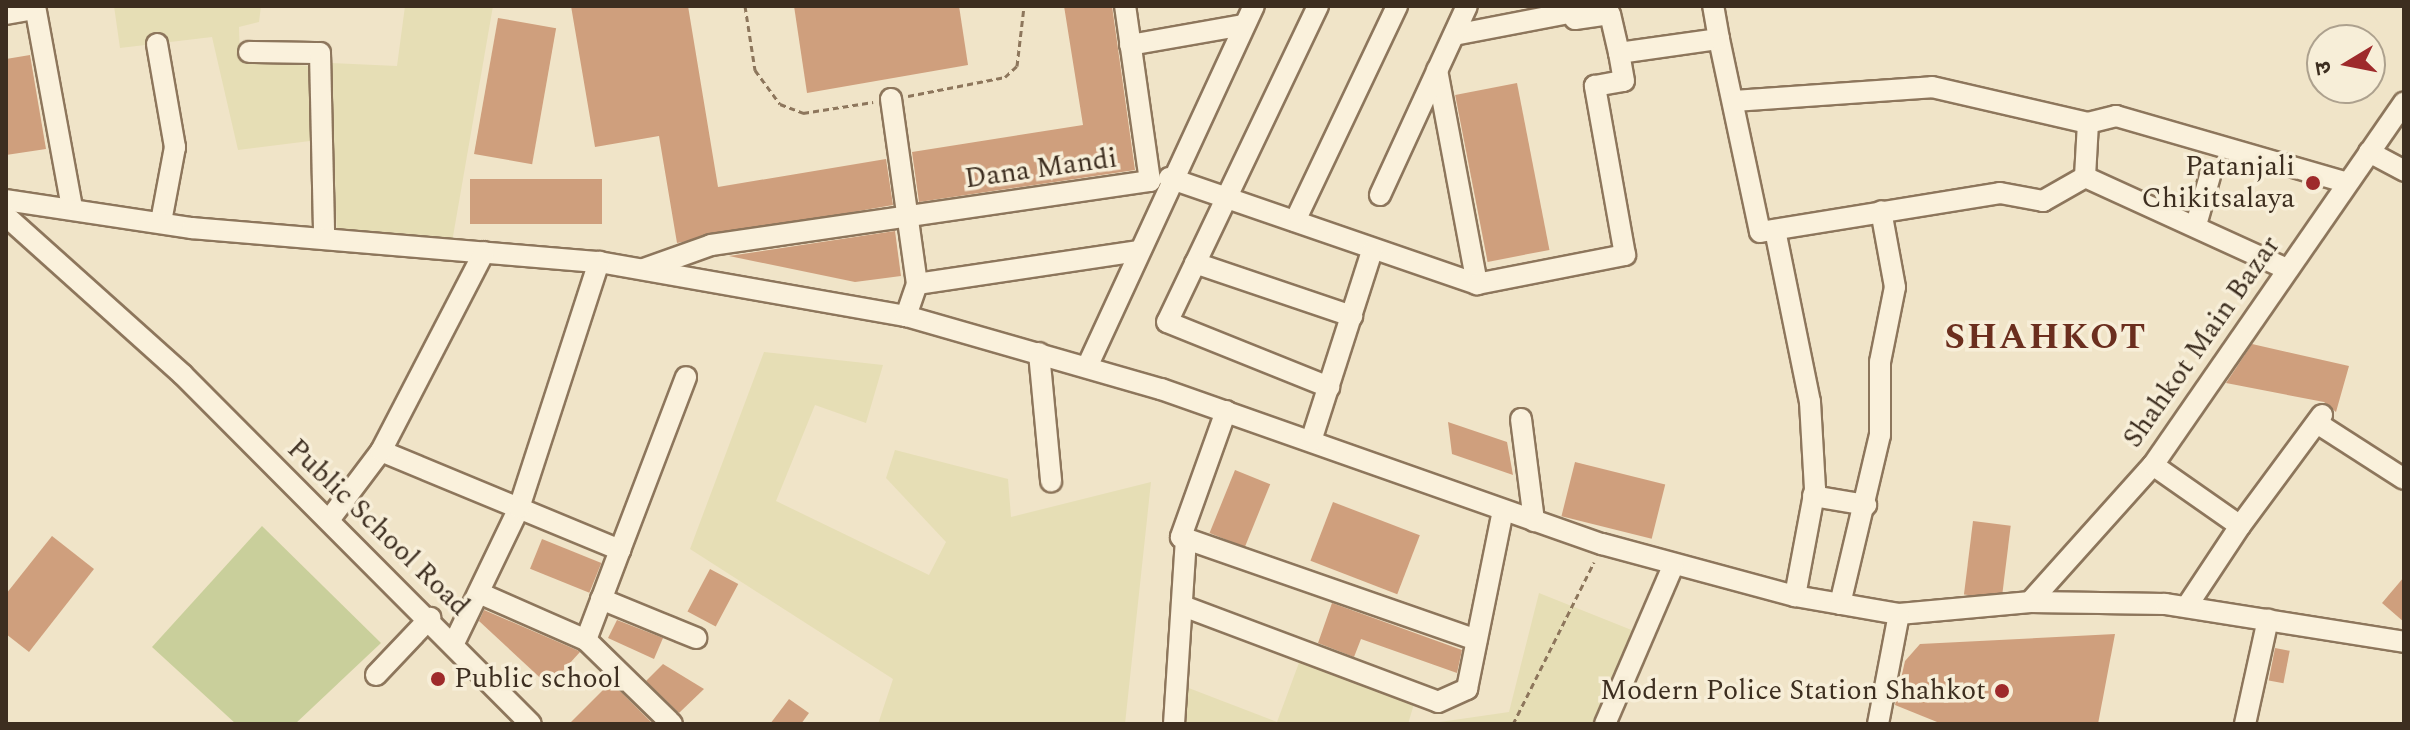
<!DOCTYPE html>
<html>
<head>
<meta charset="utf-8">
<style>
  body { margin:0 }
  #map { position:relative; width:2410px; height:730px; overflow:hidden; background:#f0e4c8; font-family:Spectral,"Noto Sans Devanagari",serif }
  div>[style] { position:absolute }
  .farmland>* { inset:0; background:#e6deb5 }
  .green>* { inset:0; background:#c9cf9b }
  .building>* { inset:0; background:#cf9f7d; transform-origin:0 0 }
  .path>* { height:3px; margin-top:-1.5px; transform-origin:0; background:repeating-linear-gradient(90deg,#8d765c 0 6px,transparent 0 10px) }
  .roads { filter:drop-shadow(2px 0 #8d765c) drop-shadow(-2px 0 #8d765c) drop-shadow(0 2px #8d765c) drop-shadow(0 -2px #8d765c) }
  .minor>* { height:20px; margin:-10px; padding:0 10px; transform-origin:10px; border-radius:10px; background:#faf1dc }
  .dots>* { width:22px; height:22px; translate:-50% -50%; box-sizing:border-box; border:4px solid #f7eed8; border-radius:50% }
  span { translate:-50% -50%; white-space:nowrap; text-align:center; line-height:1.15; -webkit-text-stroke:7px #f7eed8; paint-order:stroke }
  .poi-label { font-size:28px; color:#3d2e20 }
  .right { translate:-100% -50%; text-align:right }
  .left { translate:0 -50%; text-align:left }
  .street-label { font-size:28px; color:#3d2e20 }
  .district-label { font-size:36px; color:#6b2e1e; font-weight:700; letter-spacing:2px }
  .frame { position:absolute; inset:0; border:8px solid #3d2e20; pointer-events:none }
  .north { position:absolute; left:2306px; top:24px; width:80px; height:80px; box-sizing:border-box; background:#f7eed8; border:2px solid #ada18e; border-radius:50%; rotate:260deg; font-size:22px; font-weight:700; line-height:32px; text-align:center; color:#3d2e20 }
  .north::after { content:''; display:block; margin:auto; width:28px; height:36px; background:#9e2a2b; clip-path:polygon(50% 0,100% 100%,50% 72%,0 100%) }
</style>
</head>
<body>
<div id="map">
  <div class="farmland">
    <i style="clip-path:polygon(114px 6px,261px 6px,259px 22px,239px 27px,240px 60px,309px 66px,310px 141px,238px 150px,212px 37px,120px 48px)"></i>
    <i style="clip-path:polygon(405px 6px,493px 6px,451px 248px,337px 236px,331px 63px,397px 66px)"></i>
    <i style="clip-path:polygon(764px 352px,883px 365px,866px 423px,815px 405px,776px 501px,929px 575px,946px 542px,886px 478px,895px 450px,1008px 479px,1011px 517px,1151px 482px,1125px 724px,878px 724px,893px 679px,690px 549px)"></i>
    <i style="clip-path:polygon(1539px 593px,1644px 635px,1602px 724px,1426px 724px,1509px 712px)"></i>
    <i style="clip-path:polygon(1300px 660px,1414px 704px,1408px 724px,1183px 724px,1186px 687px,1277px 722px)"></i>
  </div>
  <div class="green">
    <i style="clip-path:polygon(262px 526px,381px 643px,295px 724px,236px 724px,152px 647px)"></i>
  </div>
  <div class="building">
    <i style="clip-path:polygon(571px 6px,688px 6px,718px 187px,886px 159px,893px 205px,677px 243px,659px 136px,595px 147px)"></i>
    <i style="clip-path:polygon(794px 6px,959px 6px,968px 65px,807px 93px)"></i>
    <i style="clip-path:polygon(1064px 6px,1112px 6px,1135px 170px,919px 202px,912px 152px,1083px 125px)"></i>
    <i style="left:498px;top:18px;width:59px;height:138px;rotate:10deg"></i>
    <i style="clip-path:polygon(30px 55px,46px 149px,6px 155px,6px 59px)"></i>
    <i style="left:1517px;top:83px;width:170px;height:63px;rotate:79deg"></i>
    <i style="left:470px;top:179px;width:132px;height:45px"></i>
    <i style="clip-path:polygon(895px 231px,901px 276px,855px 282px,729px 256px)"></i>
    <i style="clip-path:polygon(2252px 344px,2349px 366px,2336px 412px,2324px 402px,2226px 383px)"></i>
    <i style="clip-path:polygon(1448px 422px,1507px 442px,1513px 475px,1452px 454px)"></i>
    <i style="left:1575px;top:462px;width:93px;height:56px;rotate:14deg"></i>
    <i style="left:1235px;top:470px;width:38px;height:68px;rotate:22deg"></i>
    <i style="left:1333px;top:502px;width:93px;height:63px;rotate:21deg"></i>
    <i style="left:1973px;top:521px;width:38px;height:74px;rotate:7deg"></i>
    <i style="clip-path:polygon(52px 536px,94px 569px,29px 652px,6px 634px,6px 594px)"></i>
    <i style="left:542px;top:539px;width:64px;height:32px;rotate:22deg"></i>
    <i style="left:710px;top:569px;width:32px;height:48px;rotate:28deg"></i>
    <i style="clip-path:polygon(2404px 577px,2404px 622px,2382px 603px)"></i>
    <i style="clip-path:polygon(1332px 603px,1462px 650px,1457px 673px,1361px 639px,1354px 657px,1318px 643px)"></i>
    <i style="clip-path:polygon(484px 610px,579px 651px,580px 652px,549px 686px,479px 621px)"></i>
    <i style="clip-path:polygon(617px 620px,663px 638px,654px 659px,608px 638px)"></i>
    <i style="clip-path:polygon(2115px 634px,2098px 724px,1942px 724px,1895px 705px,1905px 661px,1920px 644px)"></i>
    <i style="left:2275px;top:648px;width:15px;height:33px;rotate:11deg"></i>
    <i style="clip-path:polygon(663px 664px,704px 689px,679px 713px,646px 681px)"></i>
    <i style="clip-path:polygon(611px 682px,653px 724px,569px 724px)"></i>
    <i style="clip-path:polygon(789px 699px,809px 713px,801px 724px,770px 724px)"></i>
  </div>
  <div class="path">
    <i style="left:745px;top:6px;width:65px;rotate:81.1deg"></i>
    <i style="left:755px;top:70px;width:42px;rotate:53.7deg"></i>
    <i style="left:780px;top:104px;width:25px;rotate:21deg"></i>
    <i style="left:803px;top:113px;width:71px;rotate:-8.9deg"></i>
    <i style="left:908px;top:96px;width:99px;rotate:-11.1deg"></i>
    <i style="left:1005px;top:77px;width:16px;rotate:-43deg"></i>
    <i style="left:1017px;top:66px;width:60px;rotate:-83.3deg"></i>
    <i style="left:1513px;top:724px;width:181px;rotate:-63.4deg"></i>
  </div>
  <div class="roads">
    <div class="minor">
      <i style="left:35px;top:6px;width:205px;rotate:79.6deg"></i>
      <i style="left:1318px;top:6px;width:350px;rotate:115.5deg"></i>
      <i style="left:1167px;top:322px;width:175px;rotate:21.9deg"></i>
      <i style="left:1572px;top:6px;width:13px;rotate:77deg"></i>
      <i style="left:1575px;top:19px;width:35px;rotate:-8deg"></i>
      <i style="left:1610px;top:14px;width:40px;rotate:77deg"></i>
      <i style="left:6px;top:14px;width:29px;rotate:-10deg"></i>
      <i style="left:1454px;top:35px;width:121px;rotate:-10.9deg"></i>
      <i style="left:1719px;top:39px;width:197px;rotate:78deg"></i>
      <i style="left:1760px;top:232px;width:243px;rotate:-9.2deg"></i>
      <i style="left:2000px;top:193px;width:44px;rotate:10.5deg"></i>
      <i style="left:2043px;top:201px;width:48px;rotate:-29.7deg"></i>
      <i style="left:157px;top:44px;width:105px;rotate:80.1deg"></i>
      <i style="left:175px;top:147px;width:76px;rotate:100.6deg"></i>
      <i style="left:1130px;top:45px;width:116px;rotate:-10deg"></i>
      <i style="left:249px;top:52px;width:71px;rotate:0.8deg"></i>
      <i style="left:320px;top:53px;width:182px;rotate:88.7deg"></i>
      <i style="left:1437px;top:70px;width:218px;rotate:79.4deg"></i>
      <i style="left:891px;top:99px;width:187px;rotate:82deg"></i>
      <i style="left:917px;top:284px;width:34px;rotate:109deg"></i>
      <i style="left:1734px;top:101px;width:198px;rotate:-4deg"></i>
      <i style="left:1932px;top:87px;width:160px;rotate:13deg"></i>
      <i style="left:2088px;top:123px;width:54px;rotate:93.2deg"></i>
      <i style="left:2085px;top:177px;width:222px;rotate:24.5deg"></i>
      <i style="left:2088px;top:123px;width:29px;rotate:-14deg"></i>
      <i style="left:2116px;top:116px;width:238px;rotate:16.1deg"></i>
      <i style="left:2369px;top:152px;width:40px;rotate:28deg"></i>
      <i style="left:1169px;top:178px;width:326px;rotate:19deg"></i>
      <i style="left:1477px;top:284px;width:151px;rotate:-11.1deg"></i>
      <i style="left:1625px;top:255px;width:172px;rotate:-100.1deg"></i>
      <i style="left:1595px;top:86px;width:29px;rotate:-10deg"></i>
      <i style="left:1624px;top:81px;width:28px;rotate:-100deg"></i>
      <i style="left:1619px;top:53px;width:101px;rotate:-8deg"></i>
      <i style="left:1719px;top:39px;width:34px;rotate:-100deg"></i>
      <i style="left:1380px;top:195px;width:208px;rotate:-65.3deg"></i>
      <i style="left:6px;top:200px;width:188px;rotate:8.6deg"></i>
      <i style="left:192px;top:228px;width:408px;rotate:4.8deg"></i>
      <i style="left:599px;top:262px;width:312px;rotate:10deg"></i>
      <i style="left:906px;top:316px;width:265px;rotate:16deg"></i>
      <i style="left:1161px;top:389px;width:467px;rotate:19.4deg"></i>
      <i style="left:1602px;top:544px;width:200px;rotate:15.1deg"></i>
      <i style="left:1795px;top:596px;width:106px;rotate:9.8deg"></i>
      <i style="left:1899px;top:614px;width:132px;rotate:-5.2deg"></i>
      <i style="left:2030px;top:602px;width:135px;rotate:0.8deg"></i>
      <i style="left:2165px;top:604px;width:242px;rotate:9deg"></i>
      <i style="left:6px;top:216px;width:237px;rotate:41.9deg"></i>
      <i style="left:182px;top:374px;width:494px;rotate:45.1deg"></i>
      <i style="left:1295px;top:221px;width:238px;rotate:-64.6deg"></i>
      <i style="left:2196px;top:225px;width:51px;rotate:-74.1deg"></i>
      <i style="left:1775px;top:230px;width:176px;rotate:78.5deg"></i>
      <i style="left:1810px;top:402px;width:87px;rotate:86.7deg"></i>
      <i style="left:1815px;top:489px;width:109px;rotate:100.6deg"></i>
      <i style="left:1195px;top:263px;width:166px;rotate:18.7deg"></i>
      <i style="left:644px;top:269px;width:71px;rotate:-19.7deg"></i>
      <i style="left:711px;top:245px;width:444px;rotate:-8.3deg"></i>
      <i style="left:1150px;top:181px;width:177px;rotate:-98.1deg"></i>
      <i style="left:917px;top:284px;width:223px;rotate:-8.5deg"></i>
      <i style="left:1039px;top:353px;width:129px;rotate:84.6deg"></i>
      <i style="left:1087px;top:367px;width:398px;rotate:-65.2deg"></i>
      <i style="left:1226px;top:411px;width:134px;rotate:109.7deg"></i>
      <i style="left:1181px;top:537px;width:313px;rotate:19.2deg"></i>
      <i style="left:1521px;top:419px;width:103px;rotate:82.7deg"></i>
      <i style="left:2317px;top:423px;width:103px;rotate:32.8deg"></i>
      <i style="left:1311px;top:441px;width:200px;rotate:-72.2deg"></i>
      <i style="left:381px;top:451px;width:259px;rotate:22.5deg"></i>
      <i style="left:620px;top:550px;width:96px;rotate:110.7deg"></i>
      <i style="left:586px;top:640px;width:115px;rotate:-156.3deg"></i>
      <i style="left:2153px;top:465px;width:106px;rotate:35deg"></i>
      <i style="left:2240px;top:526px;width:96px;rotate:123.5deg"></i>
      <i style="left:1813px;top:496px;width:54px;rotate:9.6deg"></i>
      <i style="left:329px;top:520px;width:86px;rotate:-53deg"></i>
      <i style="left:381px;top:451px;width:224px;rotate:-62.6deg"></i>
      <i style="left:2240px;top:526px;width:138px;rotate:-53.5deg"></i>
      <i style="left:620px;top:550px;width:185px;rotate:-69.1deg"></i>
      <i style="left:601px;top:599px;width:103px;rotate:22.3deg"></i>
      <i style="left:2030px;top:602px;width:184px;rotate:-48.1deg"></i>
      <i style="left:2153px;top:465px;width:441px;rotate:-55.3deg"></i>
      <i style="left:1840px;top:604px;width:174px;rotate:-76.7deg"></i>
      <i style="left:1880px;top:435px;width:73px;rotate:-90deg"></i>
      <i style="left:1880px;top:362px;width:76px;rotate:-78.7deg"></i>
      <i style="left:1895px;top:287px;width:77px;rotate:-100.4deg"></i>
      <i style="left:1183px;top:606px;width:272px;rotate:20.6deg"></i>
      <i style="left:1438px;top:702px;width:32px;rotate:-24deg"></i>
      <i style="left:1467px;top:689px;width:182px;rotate:-78.6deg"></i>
      <i style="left:586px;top:640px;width:120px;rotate:44.3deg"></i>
      <i style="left:455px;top:641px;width:148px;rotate:-64.3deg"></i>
      <i style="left:519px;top:508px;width:259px;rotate:-72deg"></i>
      <i style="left:376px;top:675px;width:79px;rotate:-46.5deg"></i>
      <i style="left:1174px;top:724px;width:185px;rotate:-86.3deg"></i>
      <i style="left:1605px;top:724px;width:172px;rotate:-66.7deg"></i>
      <i style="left:1878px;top:724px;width:112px;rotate:-79.2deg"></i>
      <i style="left:2245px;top:724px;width:107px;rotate:-77.6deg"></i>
    </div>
  </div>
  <div class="dots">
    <i style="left:2313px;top:183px;background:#9e2a2b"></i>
    <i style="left:438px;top:679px;background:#9e2a2b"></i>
    <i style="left:2002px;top:691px;background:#9e2a2b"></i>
  </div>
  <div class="poi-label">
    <span class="right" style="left:2295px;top:183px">Patanjali<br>Chikitsalaya</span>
    <span class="left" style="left:454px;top:679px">Public school</span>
    <span class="right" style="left:1986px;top:691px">Modern Police Station Shahkot</span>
  </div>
  <div class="street-label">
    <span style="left:1041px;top:169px;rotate:-8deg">Dana Mandi</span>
    <span style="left:2202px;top:342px;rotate:-55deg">Shahkot Main Bazar</span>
    <span style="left:378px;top:528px;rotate:44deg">Public School Road</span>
  </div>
  <div class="district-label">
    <span style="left:2046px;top:338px">SHAHKOT</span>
  </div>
  <div class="frame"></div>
  <div class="north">उ</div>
</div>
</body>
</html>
